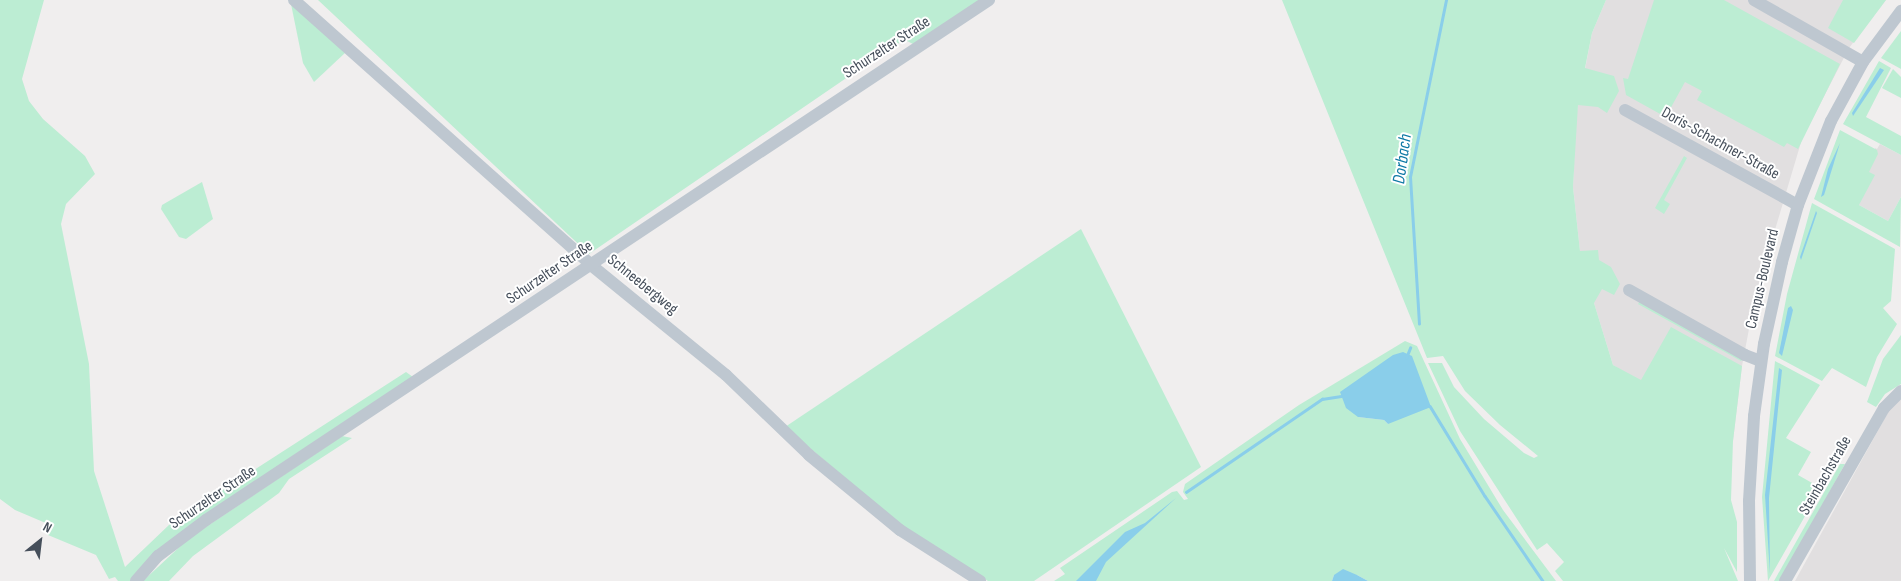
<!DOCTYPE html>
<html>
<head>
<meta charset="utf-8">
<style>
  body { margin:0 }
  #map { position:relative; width:1901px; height:581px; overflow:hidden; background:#f0eeee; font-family:"Sofia Sans Condensed",sans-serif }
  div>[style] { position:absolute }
  .education>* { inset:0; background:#e1dfe0 }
  .green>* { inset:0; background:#bcedd3 }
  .water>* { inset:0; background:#8aceea }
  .stream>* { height:2.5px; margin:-1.25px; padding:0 1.25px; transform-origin:1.25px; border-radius:1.25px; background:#8aceea }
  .minor>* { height:12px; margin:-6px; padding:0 6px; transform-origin:6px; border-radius:6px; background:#bec7d0 }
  span { translate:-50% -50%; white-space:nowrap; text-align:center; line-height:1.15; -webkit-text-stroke:4px #fff; paint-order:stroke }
  .street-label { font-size:16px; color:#464f5b }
  .water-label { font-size:18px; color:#0f79a5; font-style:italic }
  .north { position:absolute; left:15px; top:516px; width:50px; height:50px; -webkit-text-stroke:4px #fff; paint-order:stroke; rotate:29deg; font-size:14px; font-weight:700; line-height:20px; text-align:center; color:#464f5b }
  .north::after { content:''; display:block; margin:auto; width:18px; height:22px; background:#464f5b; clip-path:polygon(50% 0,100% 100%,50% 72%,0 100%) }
</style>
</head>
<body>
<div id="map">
  <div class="education">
    <i style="clip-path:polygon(1606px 0,1886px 0,1849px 48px,1802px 139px,1755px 297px,1742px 366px,1733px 441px,1613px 365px,1594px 303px,1580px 251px,1573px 187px,1576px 116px,1592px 33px)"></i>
    <i style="clip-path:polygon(1880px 144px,1901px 155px,1901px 197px,1888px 221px,1859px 205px,1875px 148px,1877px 149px)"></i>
    <i style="clip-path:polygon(1901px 398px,1901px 581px,1795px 581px,1891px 407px)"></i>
  </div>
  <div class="green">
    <i style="clip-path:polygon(0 0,44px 0,22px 79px,29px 101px,43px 119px,85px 156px,95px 174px,66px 204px,61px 224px,89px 364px,94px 471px,125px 567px,170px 524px,406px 372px,413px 377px,130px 581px,118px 581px,115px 577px,109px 579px,96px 555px,48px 535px,41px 530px,48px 524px,15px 510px,0 499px)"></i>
    <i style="clip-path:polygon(318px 0,982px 0,915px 45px,907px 41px,896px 44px,589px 254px)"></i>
    <i style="clip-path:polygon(1282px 0,1606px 0,1592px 33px,1585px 68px,1614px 76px,1619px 91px,1607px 113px,1598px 107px,1578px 105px,1573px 187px,1580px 251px,1598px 250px,1599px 260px,1611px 267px,1620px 284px,1614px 295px,1602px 289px,1594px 303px,1613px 365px,1641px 380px,1671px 327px,1742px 366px,1733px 441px,1731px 500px,1737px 522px,1737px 572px,1724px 548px,1738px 581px,1563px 581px,1555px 571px,1564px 562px,1547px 543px,1537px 550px,1460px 431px,1428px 363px,1442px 363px,1454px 387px,1484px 419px,1524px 453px,1534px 458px,1538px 456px,1500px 425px,1465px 391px,1443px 356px,1427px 358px)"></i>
    <i style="clip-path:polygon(1654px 0,1724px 0,1840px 64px,1798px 149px,1787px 143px,1784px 147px,1697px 100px,1702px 91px,1685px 82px,1669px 111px,1674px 114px,1671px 120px,1626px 95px,1623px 78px,1628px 79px)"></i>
    <i style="clip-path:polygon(1843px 0,1886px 0,1854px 43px,1828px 28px)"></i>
    <i style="clip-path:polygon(291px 4px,346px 52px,314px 82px,303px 63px)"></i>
    <i style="clip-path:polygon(1901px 31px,1901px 69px,1881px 58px)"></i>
    <i style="clip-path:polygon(1879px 61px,1891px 68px,1866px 117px,1901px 136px,1901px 155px,1843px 124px)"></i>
    <i style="clip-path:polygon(1893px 69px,1901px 77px,1901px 98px,1882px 88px)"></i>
    <i style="clip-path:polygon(1840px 130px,1877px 150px,1878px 154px,1869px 172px,1875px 175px,1859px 205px,1888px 221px,1901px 197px,1900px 247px,1814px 199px)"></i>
    <i style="clip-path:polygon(1684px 156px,1687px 158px,1664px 200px,1670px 204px,1664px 214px,1655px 208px)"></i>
    <i style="clip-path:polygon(202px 182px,213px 219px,186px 239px,179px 237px,161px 209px,162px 205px)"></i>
    <i style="clip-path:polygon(1812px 203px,1895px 249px,1891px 301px,1883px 308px,1897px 324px,1877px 357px,1866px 387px,1832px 368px,1822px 381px,1775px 356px,1787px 294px)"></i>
    <i style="clip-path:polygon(1081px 229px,1201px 467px,1034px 581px,988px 581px,903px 527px,785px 427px)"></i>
    <i style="clip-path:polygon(1640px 301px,1743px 359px,1741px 361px,1638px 304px)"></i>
    <i style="clip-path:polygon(1901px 335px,1901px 384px,1885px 394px,1876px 407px,1867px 402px,1883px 359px)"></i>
    <i style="clip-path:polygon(evenodd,1405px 341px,1417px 346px,1460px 439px,1503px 510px,1556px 581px,1368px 581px,1357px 575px,1334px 575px,1332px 581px,1054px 581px,1065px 574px,1060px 568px,1172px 492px,1177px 491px,1184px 500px,1188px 499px,1183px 492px,1185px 484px,1299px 405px,1405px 341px,1405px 354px,1410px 356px,1388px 424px,1384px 420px,1358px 417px,1405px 354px)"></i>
    <i style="clip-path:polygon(1775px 361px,1820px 385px,1786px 438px,1811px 452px,1798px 475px,1821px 488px,1768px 581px,1762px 497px)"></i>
    <i style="clip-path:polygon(342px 436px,352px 438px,289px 479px,279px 493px,193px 556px,169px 581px,143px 581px,188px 539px)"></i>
    <i style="clip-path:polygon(1840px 464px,1845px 464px,1780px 581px,1774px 581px)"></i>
  </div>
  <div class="water">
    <i style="clip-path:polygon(1880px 68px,1884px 70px,1853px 116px,1852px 113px)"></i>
    <i style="clip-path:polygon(1840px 143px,1824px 195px,1821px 197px,1828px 169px)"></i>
    <i style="clip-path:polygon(1816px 211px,1817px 213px,1801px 260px,1800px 257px)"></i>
    <i style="clip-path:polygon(1791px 306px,1793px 310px,1782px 356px,1779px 353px,1788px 308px)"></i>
    <i style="clip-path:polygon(1403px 352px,1412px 356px,1431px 407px,1388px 424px,1384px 420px,1358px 417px,1346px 408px,1340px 392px,1393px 355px)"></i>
    <i style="clip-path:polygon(1779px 368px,1782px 370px,1769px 498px,1770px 574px,1765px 495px)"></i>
    <i style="clip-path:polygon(1176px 498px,1106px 562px,1096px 581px,1076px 581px,1125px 532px,1145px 523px)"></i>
    <i style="clip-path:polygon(1343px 569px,1357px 575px,1368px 581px,1332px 581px,1334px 575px)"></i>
  </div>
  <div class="stream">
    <i style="left:1419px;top:324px;width:147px;rotate:-93.5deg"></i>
    <i style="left:1410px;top:177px;width:181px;rotate:-78.5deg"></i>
    <i style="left:1406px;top:358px;width:11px;rotate:-68deg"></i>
    <i style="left:1430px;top:406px;width:105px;rotate:58.6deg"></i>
    <i style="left:1485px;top:496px;width:103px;rotate:55.7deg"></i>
    <i style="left:1186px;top:492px;width:165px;rotate:-34.4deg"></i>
    <i style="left:1322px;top:399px;width:19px;rotate:-9deg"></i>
  </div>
  <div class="minor">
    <i style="left:294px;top:0;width:398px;rotate:41.7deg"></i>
    <i style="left:591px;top:265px;width:174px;rotate:39.2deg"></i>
    <i style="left:726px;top:375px;width:115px;rotate:43.9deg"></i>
    <i style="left:809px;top:455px;width:118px;rotate:39.5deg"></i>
    <i style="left:900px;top:530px;width:95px;rotate:32.5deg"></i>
    <i style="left:1754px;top:0;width:125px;rotate:29.6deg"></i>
    <i style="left:1625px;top:110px;width:197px;rotate:28.8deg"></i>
    <i style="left:1629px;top:290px;width:133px;rotate:29.3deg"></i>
    <i style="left:1745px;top:355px;width:17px;rotate:21deg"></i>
    <i style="left:136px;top:581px;width:33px;rotate:-49deg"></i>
    <i style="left:158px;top:556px;width:60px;rotate:-36.9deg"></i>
    <i style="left:206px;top:520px;width:940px;rotate:-33.59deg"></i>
    <i style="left:1750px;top:581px;width:80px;rotate:-90.7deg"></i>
    <i style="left:1749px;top:501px;width:85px;rotate:-86.6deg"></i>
    <i style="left:1754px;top:416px;width:73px;rotate:-82.1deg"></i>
    <i style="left:1764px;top:344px;width:84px;rotate:-77.6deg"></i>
    <i style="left:1782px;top:262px;width:59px;rotate:-74.3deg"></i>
    <i style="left:1798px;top:205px;width:90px;rotate:-68.6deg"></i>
    <i style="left:1831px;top:121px;width:67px;rotate:-61.5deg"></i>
    <i style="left:1863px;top:62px;width:64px;rotate:-53.3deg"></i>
    <i style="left:1785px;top:581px;width:199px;rotate:-60.2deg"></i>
    <i style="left:1884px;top:408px;width:24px;rotate:-45deg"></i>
  </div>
  <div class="street-label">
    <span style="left:887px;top:48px;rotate:-33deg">Schurzelter Straße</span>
    <span style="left:1720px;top:144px;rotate:29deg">Doris-Schachner-Straße</span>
    <span style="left:550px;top:273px;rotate:-34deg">Schurzelter Straße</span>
    <span style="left:1763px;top:279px;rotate:-77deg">Campus-Boulevard</span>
    <span style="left:642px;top:285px;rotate:39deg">Schneebergweg</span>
    <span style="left:1826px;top:476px;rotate:-60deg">Steinbachstraße</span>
    <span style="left:213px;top:498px;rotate:-34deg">Schurzelter Straße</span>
  </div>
  <div class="water-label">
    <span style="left:1403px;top:159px;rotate:-82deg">Dorbach</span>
  </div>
  <div class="north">N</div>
</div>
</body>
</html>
